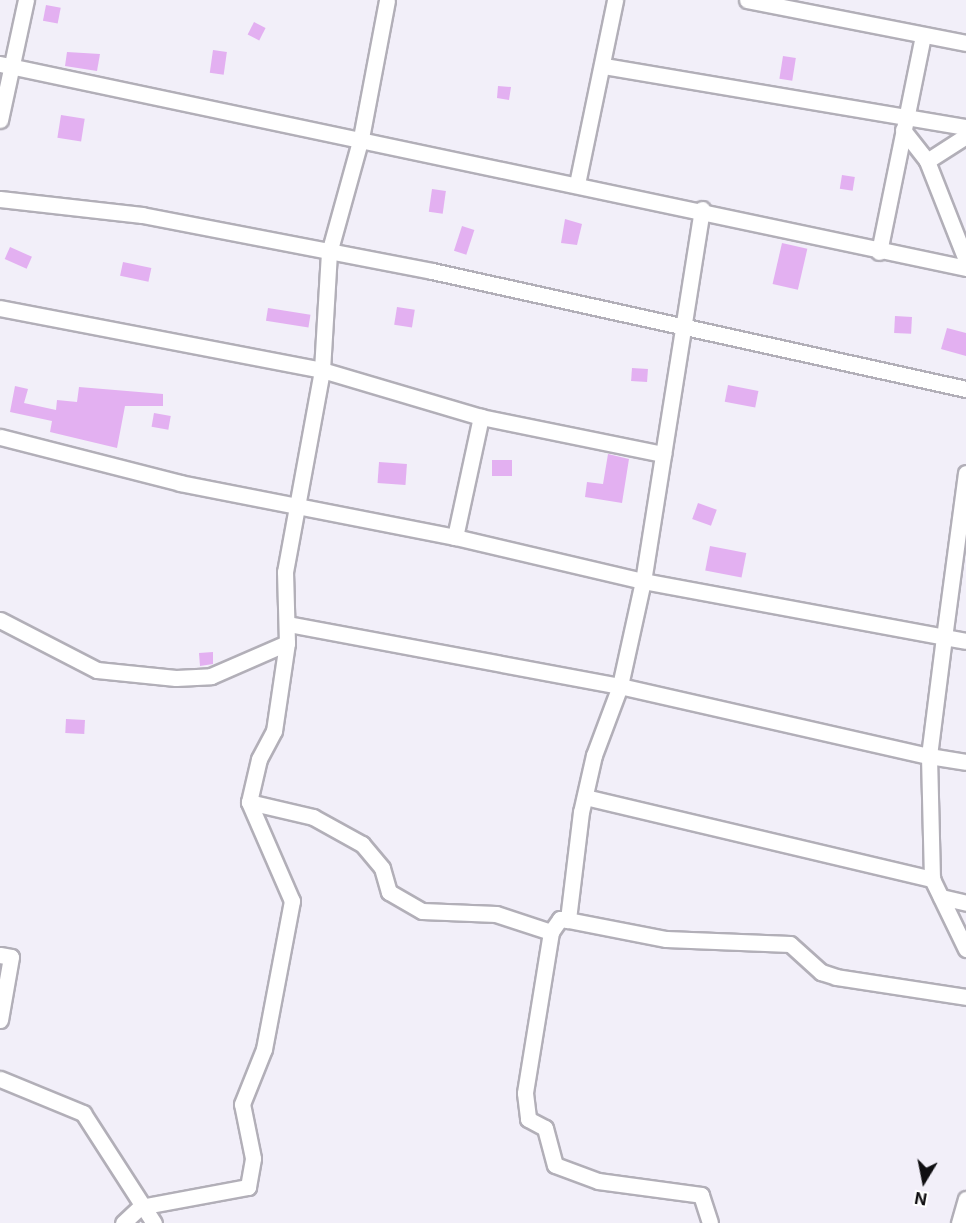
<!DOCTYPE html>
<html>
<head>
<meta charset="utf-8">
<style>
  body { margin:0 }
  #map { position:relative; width:966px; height:1223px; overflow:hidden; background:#f2eff9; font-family:Inter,sans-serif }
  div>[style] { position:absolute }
  .building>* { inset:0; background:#e3b0f1; transform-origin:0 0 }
  .roads { filter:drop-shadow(2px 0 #b2afb8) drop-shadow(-2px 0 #b2afb8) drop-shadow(0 2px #b2afb8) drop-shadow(0 -2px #b2afb8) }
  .minor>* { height:15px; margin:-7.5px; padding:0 7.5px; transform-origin:7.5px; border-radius:7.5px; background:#fff }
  span { translate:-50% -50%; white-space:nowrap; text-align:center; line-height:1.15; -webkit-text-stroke:4.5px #fff; paint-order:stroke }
  .north { position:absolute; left:894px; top:1151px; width:60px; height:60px; -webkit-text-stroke:4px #fff; paint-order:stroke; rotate:190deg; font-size:16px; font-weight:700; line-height:24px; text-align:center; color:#0f0e11 }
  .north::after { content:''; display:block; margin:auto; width:21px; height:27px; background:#0f0e11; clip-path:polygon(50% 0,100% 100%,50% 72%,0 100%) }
</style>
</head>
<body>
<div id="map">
  <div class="building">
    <i style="left:46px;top:5px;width:15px;height:16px;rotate:11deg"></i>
    <i style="left:254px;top:22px;width:13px;height:14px;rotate:27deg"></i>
    <i style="left:213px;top:50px;width:14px;height:23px;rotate:8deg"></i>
    <i style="clip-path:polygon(67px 52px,100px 54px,97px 71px,65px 66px)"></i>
    <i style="left:783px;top:56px;width:13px;height:23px;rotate:9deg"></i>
    <i style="clip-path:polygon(498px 86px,511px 87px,509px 100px,497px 98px)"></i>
    <i style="left:61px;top:115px;width:24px;height:23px;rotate:9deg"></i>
    <i style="left:842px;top:175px;width:13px;height:14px;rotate:9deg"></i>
    <i style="left:432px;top:189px;width:14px;height:23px;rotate:8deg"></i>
    <i style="clip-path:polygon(565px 219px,582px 224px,577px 245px,561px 243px)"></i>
    <i style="left:462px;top:226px;width:13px;height:26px;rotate:18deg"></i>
    <i style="left:782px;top:243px;width:26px;height:42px;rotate:13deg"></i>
    <i style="left:10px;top:247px;width:24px;height:13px;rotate:24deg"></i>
    <i style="left:123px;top:262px;width:29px;height:14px;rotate:12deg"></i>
    <i style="left:397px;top:307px;width:18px;height:18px;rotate:9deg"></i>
    <i style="left:268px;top:308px;width:43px;height:13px;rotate:9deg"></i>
    <i style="left:895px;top:316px;width:17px;height:17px;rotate:3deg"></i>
    <i style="clip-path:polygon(947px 328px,966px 333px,966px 356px,941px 349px)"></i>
    <i style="left:632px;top:368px;width:16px;height:13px;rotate:4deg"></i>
    <i style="left:728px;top:385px;width:31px;height:17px;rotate:11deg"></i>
    <i style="clip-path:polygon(15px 386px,28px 389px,24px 403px,56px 410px,57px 400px,77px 402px,79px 387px,163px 394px,163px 406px,125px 406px,117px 448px,50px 432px,52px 421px,10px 412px)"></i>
    <i style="left:154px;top:413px;width:17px;height:14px;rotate:10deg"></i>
    <i style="clip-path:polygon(608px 454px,629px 459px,622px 503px,585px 497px,587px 482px,603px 484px)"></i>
    <i style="left:492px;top:460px;width:20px;height:16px"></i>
    <i style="left:379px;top:462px;width:28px;height:21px;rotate:4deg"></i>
    <i style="left:698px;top:503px;width:20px;height:17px;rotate:20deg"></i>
    <i style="left:710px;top:546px;width:37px;height:25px;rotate:11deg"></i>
    <i style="clip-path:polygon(213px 652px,213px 664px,200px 666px,199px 653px)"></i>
    <i style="left:66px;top:719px;width:19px;height:14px;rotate:3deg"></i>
  </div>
  <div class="roads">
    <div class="minor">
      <i style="left:747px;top:0;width:223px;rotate:11.1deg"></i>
      <i style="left:0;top:64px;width:987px;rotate:11.92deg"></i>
      <i style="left:604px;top:66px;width:367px;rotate:9.6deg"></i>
      <i style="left:0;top:120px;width:123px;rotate:-77.8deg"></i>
      <i style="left:903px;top:130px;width:39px;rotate:52deg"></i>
      <i style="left:927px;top:161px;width:106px;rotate:68.5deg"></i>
      <i style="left:927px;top:161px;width:46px;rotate:-32.7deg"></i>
      <i style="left:577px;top:184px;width:188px;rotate:-78.3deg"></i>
      <i style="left:0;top:199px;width:143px;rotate:6.4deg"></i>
      <i style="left:142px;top:215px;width:295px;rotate:10.9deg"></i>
      <i style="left:432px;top:271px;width:547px;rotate:12.46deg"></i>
      <i style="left:702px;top:209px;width:377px;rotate:99deg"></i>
      <i style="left:643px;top:581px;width:107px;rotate:102.4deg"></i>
      <i style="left:620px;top:686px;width:74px;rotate:110.6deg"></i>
      <i style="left:594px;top:755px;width:58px;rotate:102.8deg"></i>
      <i style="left:581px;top:812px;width:109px;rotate:96.9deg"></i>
      <i style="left:568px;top:920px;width:8px;rotate:-173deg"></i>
      <i style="left:560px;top:919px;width:16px;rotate:125deg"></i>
      <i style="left:551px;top:932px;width:163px;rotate:99.2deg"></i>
      <i style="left:525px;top:1093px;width:26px;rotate:83deg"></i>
      <i style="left:528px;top:1119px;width:19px;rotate:28deg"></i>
      <i style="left:545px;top:1128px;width:38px;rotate:75deg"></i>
      <i style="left:555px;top:1165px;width:46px;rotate:20.4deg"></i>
      <i style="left:598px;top:1181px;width:104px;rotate:7.7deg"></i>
      <i style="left:701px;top:1195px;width:29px;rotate:72deg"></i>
      <i style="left:879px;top:252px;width:221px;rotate:-78.5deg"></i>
      <i style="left:0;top:308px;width:328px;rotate:10.9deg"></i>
      <i style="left:322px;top:370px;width:166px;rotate:16.5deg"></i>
      <i style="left:481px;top:417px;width:186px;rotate:11.5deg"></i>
      <i style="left:0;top:437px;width:186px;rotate:14.3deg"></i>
      <i style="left:180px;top:483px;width:280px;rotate:11.1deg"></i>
      <i style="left:455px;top:537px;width:193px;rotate:13.2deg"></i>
      <i style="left:643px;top:581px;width:306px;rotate:10.5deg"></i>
      <i style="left:944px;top:637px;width:120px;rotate:97.2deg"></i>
      <i style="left:929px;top:756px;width:37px;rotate:9deg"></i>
      <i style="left:966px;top:473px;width:165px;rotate:97.6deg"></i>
      <i style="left:944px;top:637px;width:22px;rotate:10deg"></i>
      <i style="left:455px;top:537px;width:123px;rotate:-77.8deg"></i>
      <i style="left:0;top:620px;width:109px;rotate:27.3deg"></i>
      <i style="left:97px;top:670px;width:79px;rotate:5.8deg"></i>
      <i style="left:176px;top:678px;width:35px;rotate:-3deg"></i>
      <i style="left:211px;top:676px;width:83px;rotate:-23.5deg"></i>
      <i style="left:288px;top:624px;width:338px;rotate:10.6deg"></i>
      <i style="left:620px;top:686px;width:317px;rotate:12.8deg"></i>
      <i style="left:929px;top:756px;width:123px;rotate:88.6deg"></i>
      <i style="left:932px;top:879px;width:78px;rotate:64.1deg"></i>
      <i style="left:585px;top:797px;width:357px;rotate:13.3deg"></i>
      <i style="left:249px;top:802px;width:66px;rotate:13.2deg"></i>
      <i style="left:313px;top:817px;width:56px;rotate:28.9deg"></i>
      <i style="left:362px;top:844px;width:31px;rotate:50deg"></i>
      <i style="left:382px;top:868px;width:25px;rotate:74deg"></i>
      <i style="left:389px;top:892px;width:38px;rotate:30deg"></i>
      <i style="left:422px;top:911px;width:74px;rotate:2.3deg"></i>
      <i style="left:496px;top:914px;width:58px;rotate:18.1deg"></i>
      <i style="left:941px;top:897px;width:26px;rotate:13deg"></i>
      <i style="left:568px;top:920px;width:100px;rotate:11deg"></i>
      <i style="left:666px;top:939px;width:124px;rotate:2.3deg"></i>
      <i style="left:790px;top:944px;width:42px;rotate:42.1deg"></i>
      <i style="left:821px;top:972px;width:16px;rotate:18deg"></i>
      <i style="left:836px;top:977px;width:132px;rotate:8.7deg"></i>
      <i style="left:0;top:955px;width:11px;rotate:10deg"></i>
      <i style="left:11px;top:957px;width:64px;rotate:99.9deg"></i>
      <i style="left:0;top:1079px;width:90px;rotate:22.3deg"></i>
      <i style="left:83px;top:1113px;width:131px;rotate:57.2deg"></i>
      <i style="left:123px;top:1223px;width:23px;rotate:-43deg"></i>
      <i style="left:140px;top:1207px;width:110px;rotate:-10.5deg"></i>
      <i style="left:248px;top:1187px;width:29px;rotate:-80deg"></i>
      <i style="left:253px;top:1158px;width:55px;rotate:-101.5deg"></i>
      <i style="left:242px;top:1104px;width:59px;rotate:-68.2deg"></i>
      <i style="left:264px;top:1049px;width:151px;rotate:-79.3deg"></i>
      <i style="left:292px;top:901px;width:108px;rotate:-113.5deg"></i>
      <i style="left:249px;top:802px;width:44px;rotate:-76.9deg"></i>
      <i style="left:259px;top:759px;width:32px;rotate:-62deg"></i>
      <i style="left:274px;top:731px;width:89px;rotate:-81.6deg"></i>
      <i style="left:287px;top:643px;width:71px;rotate:-91.6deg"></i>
      <i style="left:285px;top:572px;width:205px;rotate:-79.6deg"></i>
      <i style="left:322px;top:370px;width:117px;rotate:-86.6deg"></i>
      <i style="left:329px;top:253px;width:119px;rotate:-74.5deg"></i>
      <i style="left:361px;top:138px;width:140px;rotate:-79.3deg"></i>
      <i style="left:959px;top:1223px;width:25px;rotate:-74deg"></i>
    </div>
  </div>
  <div class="north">N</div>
</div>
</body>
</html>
